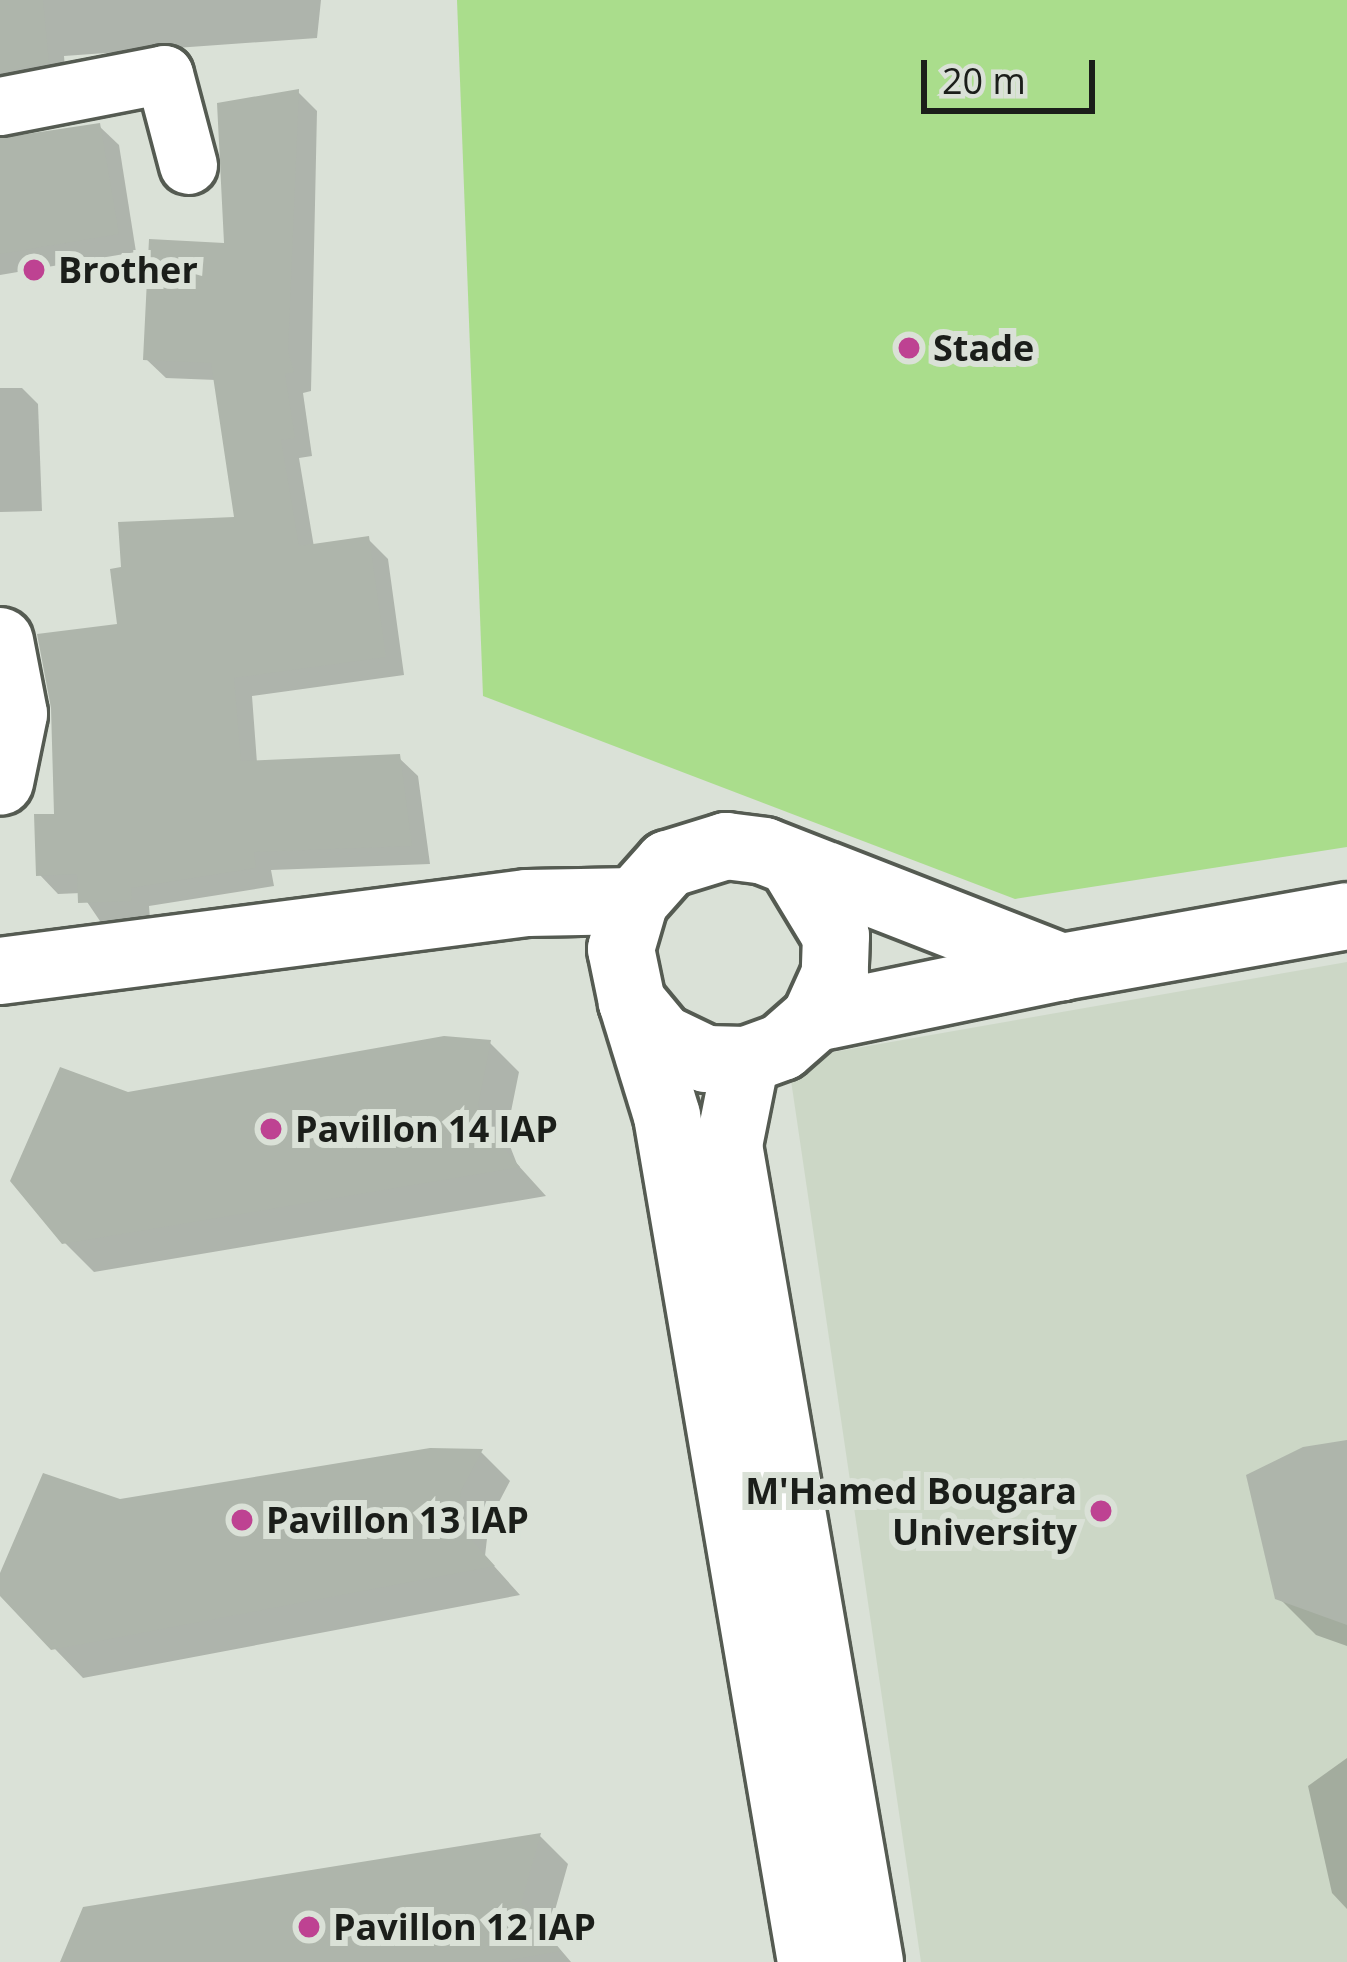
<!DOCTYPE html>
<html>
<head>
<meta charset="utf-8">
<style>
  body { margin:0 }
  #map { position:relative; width:1347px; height:1962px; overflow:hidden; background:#dae1d7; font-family:"Open Sans",sans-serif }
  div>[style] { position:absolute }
  .built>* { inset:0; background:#ccd7c6 }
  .green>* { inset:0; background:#aadd8c }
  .shadow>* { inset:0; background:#0003 }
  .building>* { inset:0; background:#aeb5ab }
  .roads { filter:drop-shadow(3px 0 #555b52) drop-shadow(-3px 0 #555b52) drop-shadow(0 3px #555b52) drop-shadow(0 -3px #555b52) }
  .street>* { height:57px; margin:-28.5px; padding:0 28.5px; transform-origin:28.5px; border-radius:28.5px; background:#fff }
  .secondary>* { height:66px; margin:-33px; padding:0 33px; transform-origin:33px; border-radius:33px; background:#fff }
  .dots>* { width:33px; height:33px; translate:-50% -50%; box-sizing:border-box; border:6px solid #dae1d7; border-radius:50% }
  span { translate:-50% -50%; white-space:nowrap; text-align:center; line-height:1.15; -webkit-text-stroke:12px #dae1d7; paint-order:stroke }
  .poi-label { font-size:36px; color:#1b1e1a; font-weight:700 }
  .left { translate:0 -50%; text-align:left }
  .right { translate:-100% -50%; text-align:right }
  .scale { position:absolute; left:921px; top:60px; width:174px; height:54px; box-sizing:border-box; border:6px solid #1b1e1a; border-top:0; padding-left:15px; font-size:36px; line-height:42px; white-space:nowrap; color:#1b1e1a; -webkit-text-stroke:9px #dae1d7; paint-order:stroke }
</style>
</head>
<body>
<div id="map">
  <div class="built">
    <i style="clip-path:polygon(1347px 962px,1347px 1962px,921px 1962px,788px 1060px)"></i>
  </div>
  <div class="green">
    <i style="clip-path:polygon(457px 0,1347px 0,1347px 847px,1015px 899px,483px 696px)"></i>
  </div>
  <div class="shadow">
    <i style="clip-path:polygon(0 0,321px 0,317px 38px,64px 56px,66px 81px,0 103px)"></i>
    <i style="clip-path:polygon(298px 92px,317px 111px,311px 391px,303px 393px,312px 456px,299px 458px,314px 547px,368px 539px,388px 559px,404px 675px,252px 696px,257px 763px,398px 757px,418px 776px,430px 864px,271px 870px,274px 886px,149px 906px,150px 919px,100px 921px,81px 893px,58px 894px,39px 874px,121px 626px,237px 520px,216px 380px,166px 378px,146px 359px,227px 246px)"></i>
    <i style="clip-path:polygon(99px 126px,119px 145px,136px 252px,0 275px,0 139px)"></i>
    <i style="clip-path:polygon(0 388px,22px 388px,38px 404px,42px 511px,0 512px)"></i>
    <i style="clip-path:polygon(490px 1043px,519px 1072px,506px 1136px,517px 1164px,546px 1196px,94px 1272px,64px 1242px,128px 1095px)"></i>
    <i style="clip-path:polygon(1347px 1443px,1347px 1646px,1316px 1635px,1278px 1597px)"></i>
    <i style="clip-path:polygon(481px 1452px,510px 1481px,489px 1521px,485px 1556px,520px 1595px,83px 1678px,0 1592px,0 1581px)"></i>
    <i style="clip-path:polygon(1347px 1758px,1347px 1909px,1332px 1893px,1308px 1786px)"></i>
    <i style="clip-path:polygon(540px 1836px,568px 1864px,548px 1935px,571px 1962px,63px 1962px)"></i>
  </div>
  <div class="building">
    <i style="clip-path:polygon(0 0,43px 0,49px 63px,0 72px)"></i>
    <i style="clip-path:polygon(299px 89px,288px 351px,294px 372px,285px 374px,295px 438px,281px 440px,299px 546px,369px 536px,386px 657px,234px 678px,241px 761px,400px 754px,412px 846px,254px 852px,256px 868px,131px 888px,132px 901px,78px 903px,77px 874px,36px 876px,34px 814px,54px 814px,51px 708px,37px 634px,117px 624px,110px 569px,121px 567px,118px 522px,234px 517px,211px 363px,143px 360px,149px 239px,224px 243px,217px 103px)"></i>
    <i style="clip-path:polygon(100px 123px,119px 234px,0 254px,0 138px)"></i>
    <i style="clip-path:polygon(444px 1036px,491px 1040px,478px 1105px,489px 1131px,520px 1167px,62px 1244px,10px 1181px,60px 1067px,128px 1092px)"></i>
    <i style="clip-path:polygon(1347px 1440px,1347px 1625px,1275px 1599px,1246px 1475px,1303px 1447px)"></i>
    <i style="clip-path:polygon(430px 1448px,483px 1449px,461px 1491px,457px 1524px,495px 1566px,51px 1650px,0 1596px,0 1573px,43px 1473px,120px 1499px)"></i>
    <i style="clip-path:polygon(541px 1833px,521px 1903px,561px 1951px,499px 1962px,60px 1962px,83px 1907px)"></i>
  </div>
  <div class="roads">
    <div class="street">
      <i style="left:0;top:106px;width:167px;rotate:-11deg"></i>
      <i style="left:164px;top:74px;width:94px;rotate:75.2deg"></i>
    </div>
    <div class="secondary">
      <i style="left:0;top:641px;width:74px;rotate:79.1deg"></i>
      <i style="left:14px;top:714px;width:69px;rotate:101.6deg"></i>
      <i style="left:796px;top:870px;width:77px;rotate:58.8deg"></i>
      <i style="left:836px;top:936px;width:38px;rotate:92deg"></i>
      <i style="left:835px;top:974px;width:48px;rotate:114.4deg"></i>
      <i style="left:815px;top:1018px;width:44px;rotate:138.7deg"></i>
      <i style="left:782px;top:1047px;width:38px;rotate:160deg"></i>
      <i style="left:746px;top:1060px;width:40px;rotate:-178.6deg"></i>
      <i style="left:706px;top:1059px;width:49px;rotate:-154.5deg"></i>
      <i style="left:662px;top:1038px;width:47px;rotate:-129.8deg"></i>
      <i style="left:632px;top:1002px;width:54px;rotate:-101.7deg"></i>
      <i style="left:621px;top:949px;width:50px;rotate:-73.7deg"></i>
      <i style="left:635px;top:901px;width:50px;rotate:-48.3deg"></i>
      <i style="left:668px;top:864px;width:61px;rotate:-17.2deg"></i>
      <i style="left:726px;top:846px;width:38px;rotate:7deg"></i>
      <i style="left:764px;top:851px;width:320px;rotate:21.3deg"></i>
      <i style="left:1062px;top:967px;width:252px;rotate:168.3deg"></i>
      <i style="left:1062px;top:967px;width:290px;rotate:-10.1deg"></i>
      <i style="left:0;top:971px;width:531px;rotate:-7.35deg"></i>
      <i style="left:527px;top:903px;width:108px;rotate:-1.1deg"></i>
      <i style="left:632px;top:1002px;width:119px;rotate:72.9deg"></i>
      <i style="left:667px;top:1116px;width:858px;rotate:80.34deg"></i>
      <i style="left:746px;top:1060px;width:87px;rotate:101.3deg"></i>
      <i style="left:729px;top:1145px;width:829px;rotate:80.21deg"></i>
    </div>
  </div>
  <div class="dots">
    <i style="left:34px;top:270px;background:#be4292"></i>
    <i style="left:909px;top:348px;background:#be4292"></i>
    <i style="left:271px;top:1129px;background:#be4292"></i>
    <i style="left:1101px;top:1511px;background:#be4292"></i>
    <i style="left:242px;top:1520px;background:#be4292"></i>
    <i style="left:309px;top:1927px;background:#be4292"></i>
  </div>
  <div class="poi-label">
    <span class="left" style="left:58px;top:270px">Brother</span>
    <span class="left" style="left:933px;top:348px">Stade</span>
    <span class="left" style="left:295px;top:1129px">Pavillon 14 IAP</span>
    <span class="right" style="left:1077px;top:1511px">M'Hamed Bougara<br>University</span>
    <span class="left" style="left:266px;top:1520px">Pavillon 13 IAP</span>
    <span class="left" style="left:333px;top:1927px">Pavillon 12 IAP</span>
  </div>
  <div class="scale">20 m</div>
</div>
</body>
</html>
